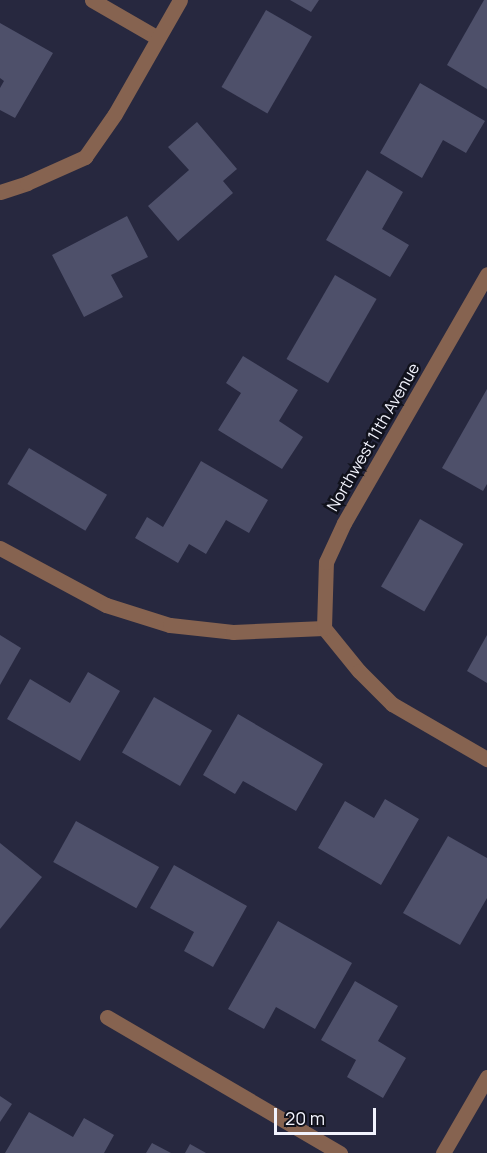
<!DOCTYPE html>
<html>
<head>
<meta charset="utf-8">
<style>
  body { margin:0 }
  #map { position:relative; width:487px; height:1153px; overflow:hidden; background:#27283f; font-family:Manrope,sans-serif }
  div>[style] { position:absolute }
  .building>* { inset:0; background:#4e506a; transform-origin:0 0 }
  .minor>* { height:15px; margin:-7.5px; padding:0 7.5px; transform-origin:7.5px; border-radius:7.5px; background:#866350 }
  span { translate:-50% -50%; white-space:nowrap; text-align:center; line-height:1.15; -webkit-text-stroke:5px #11121c; paint-order:stroke }
  .street-label { font-size:16px; color:#f2f3fd }
  .scale { position:absolute; left:274px; top:1108px; width:102px; height:27px; box-sizing:border-box; border:3px solid #f2f3fd; border-top:0; padding-left:8px; font-size:18px; line-height:21px; white-space:nowrap; color:#f2f3fd; -webkit-text-stroke:4px #11121c; paint-order:stroke }
</style>
</head>
<body>
<div id="map">
  <div class="building">
    <i style="clip-path:polygon(290px 0,319px 0,311px 12px)"></i>
    <i style="clip-path:polygon(484px 0,487px 0,487px 89px,447px 65px)"></i>
    <i style="left:266px;top:10px;width:53px;height:89px;rotate:30deg"></i>
    <i style="clip-path:polygon(0 23px,53px 53px,15px 118px,0 110px,0 88px,4px 81px,0 78px)"></i>
    <i style="clip-path:polygon(420px 83px,485px 121px,466px 153px,443px 140px,422px 178px,380px 153px)"></i>
    <i style="clip-path:polygon(197px 122px,237px 169px,223px 181px,233px 193px,178px 241px,148px 206px,189px 170px,168px 147px)"></i>
    <i style="clip-path:polygon(367px 170px,403px 192px,382px 229px,409px 245px,390px 277px,326px 240px)"></i>
    <i style="clip-path:polygon(127px 216px,148px 257px,111px 275px,123px 297px,84px 317px,52px 255px)"></i>
    <i style="left:335px;top:275px;width:48px;height:97px;rotate:30deg"></i>
    <i style="clip-path:polygon(243px 356px,298px 390px,279px 421px,303px 437px,282px 469px,218px 430px,241px 393px,226px 383px)"></i>
    <i style="clip-path:polygon(487px 389px,487px 484px,483px 491px,442px 468px)"></i>
    <i style="left:29px;top:448px;width:91px;height:42px;rotate:31deg"></i>
    <i style="clip-path:polygon(201px 461px,268px 500px,249px 533px,226px 520px,206px 554px,189px 544px,178px 563px,135px 538px,147px 517px,163px 527px)"></i>
    <i style="left:420px;top:519px;width:50px;height:78px;rotate:30deg"></i>
    <i style="clip-path:polygon(0 635px,21px 648px,0 685px)"></i>
    <i style="clip-path:polygon(487px 635px,487px 683px,467px 671px)"></i>
    <i style="clip-path:polygon(88px 672px,120px 691px,80px 761px,7px 719px,30px 679px,70px 703px)"></i>
    <i style="left:154px;top:697px;width:67px;height:64px;rotate:30deg"></i>
    <i style="clip-path:polygon(238px 714px,323px 764px,296px 811px,243px 781px,235px 794px,203px 775px)"></i>
    <i style="clip-path:polygon(385px 799px,419px 819px,381px 885px,318px 848px,345px 801px,374px 818px)"></i>
    <i style="left:76px;top:821px;width:95px;height:47px;rotate:29deg"></i>
    <i style="clip-path:polygon(448px 836px,487px 858px,487px 898px,460px 945px,403px 913px)"></i>
    <i style="clip-path:polygon(0 843px,42px 877px,0 929px)"></i>
    <i style="clip-path:polygon(174px 865px,247px 906px,213px 967px,184px 951px,194px 932px,150px 908px)"></i>
    <i style="clip-path:polygon(278px 921px,352px 963px,315px 1029px,276px 1007px,264px 1029px,228px 1009px)"></i>
    <i style="clip-path:polygon(355px 981px,398px 1006px,378px 1041px,406px 1058px,383px 1098px,347px 1077px,356px 1060px,321px 1040px)"></i>
    <i style="clip-path:polygon(0 1096px,12px 1104px,0 1122px)"></i>
    <i style="clip-path:polygon(29px 1112px,73px 1137px,84px 1118px,114px 1135px,104px 1153px,5px 1153px)"></i>
    <i style="clip-path:polygon(152px 1143px,171px 1153px,146px 1153px)"></i>
    <i style="clip-path:polygon(190px 1144px,206px 1153px,185px 1153px)"></i>
  </div>
  <div class="minor">
    <i style="left:92px;top:0;width:76px;rotate:29.9deg"></i>
    <i style="left:0;top:192px;width:28px;rotate:-18deg"></i>
    <i style="left:27px;top:183px;width:64px;rotate:-24.1deg"></i>
    <i style="left:85px;top:157px;width:52px;rotate:-55.1deg"></i>
    <i style="left:115px;top:114px;width:131px;rotate:-60.3deg"></i>
    <i style="left:0;top:548px;width:120px;rotate:28.3deg"></i>
    <i style="left:106px;top:605px;width:67px;rotate:17.4deg"></i>
    <i style="left:170px;top:625px;width:63px;rotate:6.3deg"></i>
    <i style="left:233px;top:632px;width:91px;rotate:-2.5deg"></i>
    <i style="left:324px;top:628px;width:55px;rotate:50.9deg"></i>
    <i style="left:359px;top:671px;width:47px;rotate:45deg"></i>
    <i style="left:392px;top:704px;width:110px;rotate:30.1deg"></i>
    <i style="left:324px;top:628px;width:66px;rotate:-88.3deg"></i>
    <i style="left:326px;top:562px;width:43px;rotate:-65.2deg"></i>
    <i style="left:344px;top:523px;width:287px;rotate:-60.1deg"></i>
    <i style="left:107px;top:1017px;width:270px;rotate:30.3deg"></i>
    <i style="left:443px;top:1153px;width:88px;rotate:-59.9deg"></i>
  </div>
  <div class="street-label">
    <span style="left:373px;top:437px;rotate:-60deg">Northwest 11th Avenue</span>
  </div>
  <div class="scale">20 m</div>
</div>
</body>
</html>
